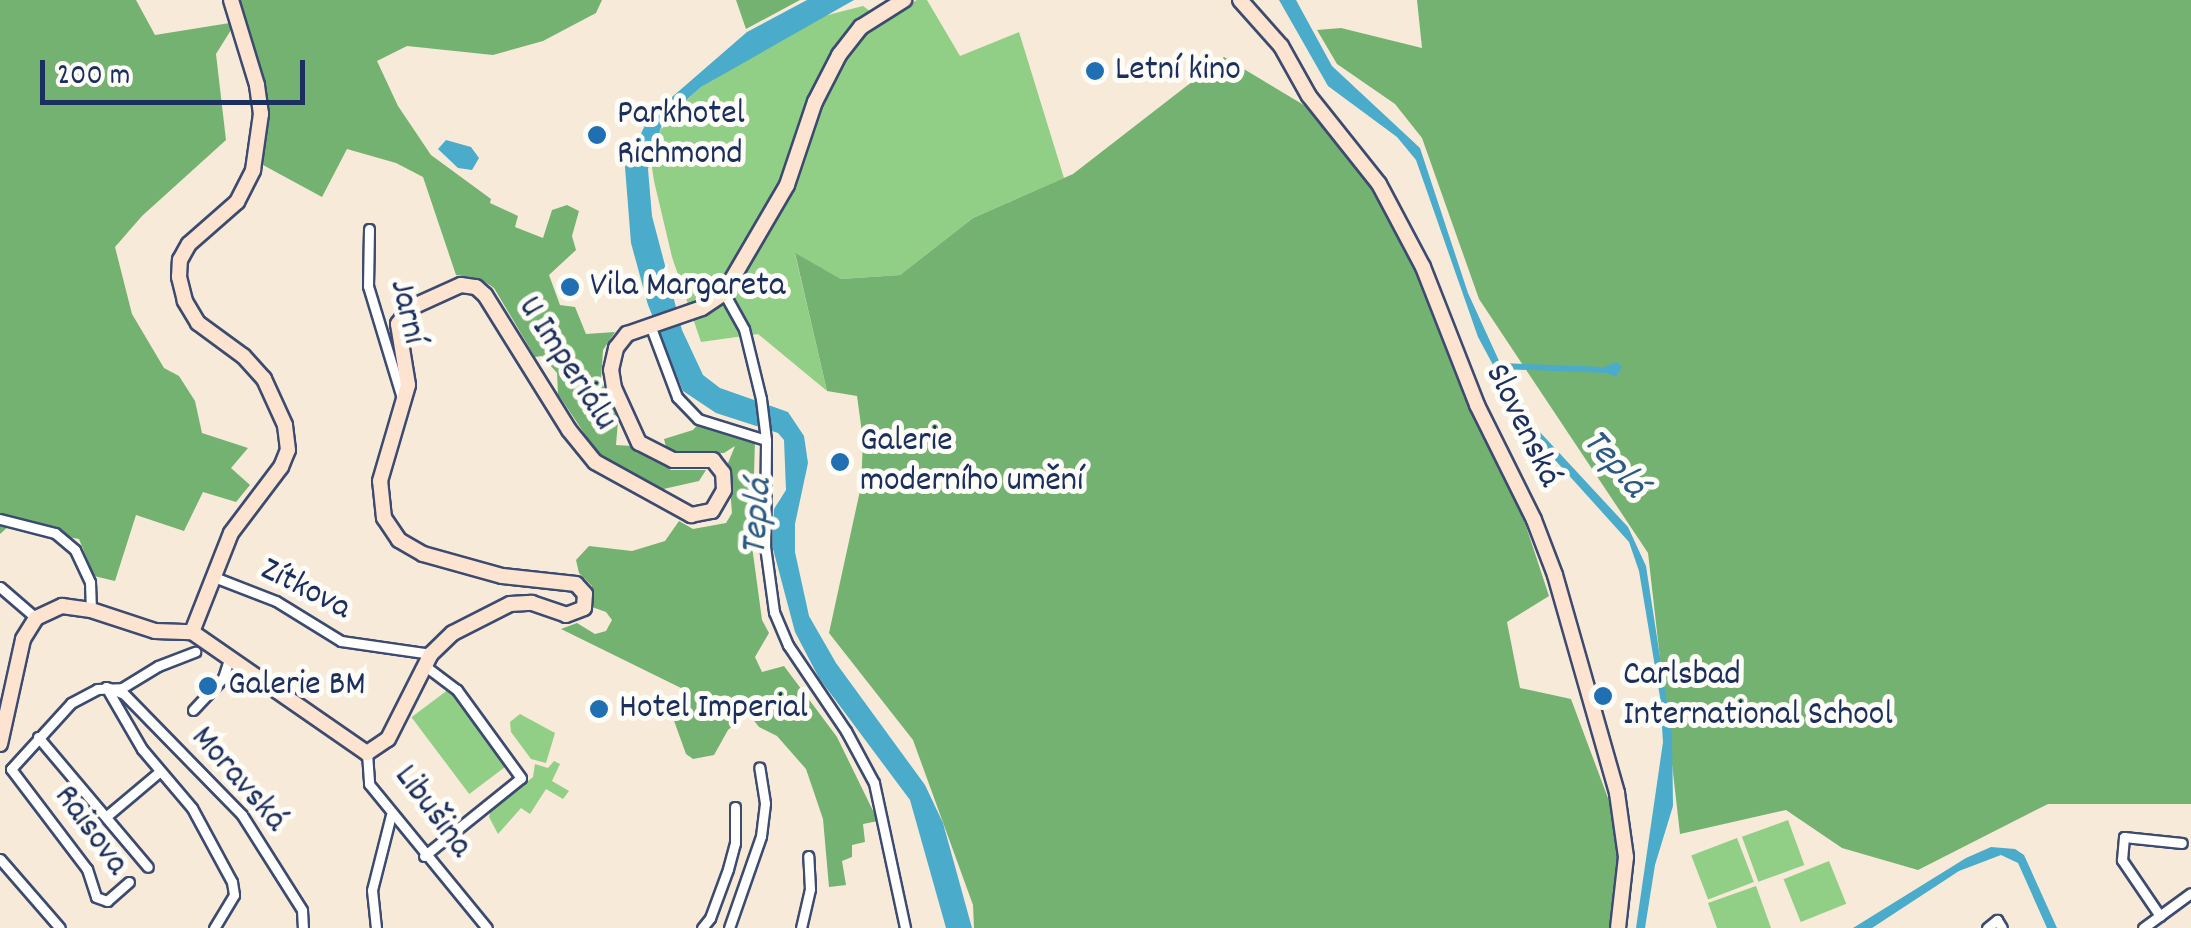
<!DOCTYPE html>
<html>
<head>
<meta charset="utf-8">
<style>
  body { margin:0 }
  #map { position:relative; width:2191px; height:928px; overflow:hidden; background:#f8ead8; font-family:Dekko,sans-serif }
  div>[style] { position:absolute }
  .green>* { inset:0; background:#90cf85; transform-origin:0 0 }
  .forest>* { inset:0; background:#74b272 }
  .water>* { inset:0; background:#4babca }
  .roads { filter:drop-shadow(2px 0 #3c4b70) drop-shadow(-2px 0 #3c4b70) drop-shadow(0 2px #3c4b70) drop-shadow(0 -2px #3c4b70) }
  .street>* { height:9px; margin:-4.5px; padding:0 4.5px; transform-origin:4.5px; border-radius:4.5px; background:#fff }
  .secondary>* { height:14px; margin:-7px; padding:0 7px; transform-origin:7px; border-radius:7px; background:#fde4d1 }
  .dots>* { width:28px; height:28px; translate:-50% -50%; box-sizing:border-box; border:5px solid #fdfcf7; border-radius:50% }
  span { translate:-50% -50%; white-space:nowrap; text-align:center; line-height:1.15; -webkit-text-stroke:10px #fdfcf7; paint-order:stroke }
  .poi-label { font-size:35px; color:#1b2f5e }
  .left { translate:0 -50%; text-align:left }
  .street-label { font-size:35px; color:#1b2f5e }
  .water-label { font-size:38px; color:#2c5a84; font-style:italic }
  .scale { position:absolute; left:40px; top:60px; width:265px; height:45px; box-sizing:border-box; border:5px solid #1b2f5e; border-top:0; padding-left:12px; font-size:30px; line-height:35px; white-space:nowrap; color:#1b2f5e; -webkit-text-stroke:8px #fdfcf7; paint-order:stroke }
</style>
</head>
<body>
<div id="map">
  <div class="green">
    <i style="clip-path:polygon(917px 0,927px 0,960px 56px,1019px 32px,1064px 178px,973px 218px,900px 275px,841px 279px,795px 254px,827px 391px,758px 334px,701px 342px,672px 257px,654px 181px,651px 161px,663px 122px,701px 87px,820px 17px,863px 6px,881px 19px)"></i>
    <i style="left:449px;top:689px;width:96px;height:47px;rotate:53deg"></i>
    <i style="clip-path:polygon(520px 714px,555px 733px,546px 763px,531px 759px,511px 732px,510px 722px)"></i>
    <i style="clip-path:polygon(554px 761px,560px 764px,552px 781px,569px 791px,563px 799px,546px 789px,530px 814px,521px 808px,498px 834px,489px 817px,491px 810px,533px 777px,535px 764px,548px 768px)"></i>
    <i style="left:1788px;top:820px;width:48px;height:49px;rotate:70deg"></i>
    <i style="left:1737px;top:838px;width:47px;height:49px;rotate:69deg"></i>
    <i style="left:1829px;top:861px;width:46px;height:49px;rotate:68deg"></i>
    <i style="clip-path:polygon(1756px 886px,1771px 928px,1717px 928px,1708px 903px)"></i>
  </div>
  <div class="forest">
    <i style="clip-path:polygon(0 0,136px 0,155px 35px,236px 22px,216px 54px,226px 140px,142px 216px,115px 247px,132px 314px,164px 368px,179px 376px,195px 401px,202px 433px,248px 448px,231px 468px,250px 485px,236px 502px,203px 492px,184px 531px,136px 515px,115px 581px,94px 576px,79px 539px,9px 526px,0 534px)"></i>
    <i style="clip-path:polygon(238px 0,602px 0,596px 13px,543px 41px,493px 55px,407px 46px,377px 61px,398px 106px,431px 155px,491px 199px,490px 203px,518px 216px,515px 227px,543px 238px,552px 210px,567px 205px,579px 211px,572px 236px,576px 250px,549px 275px,560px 305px,575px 307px,586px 334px,615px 332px,603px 350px,601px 380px,618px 421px,616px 445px,633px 446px,671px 470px,706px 470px,699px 481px,659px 490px,600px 457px,558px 394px,557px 373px,542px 356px,535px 357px,494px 288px,481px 279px,456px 275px,423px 177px,396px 163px,347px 149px,322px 197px,263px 165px,267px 113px,263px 80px)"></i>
    <i style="clip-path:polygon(736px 0,800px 0,746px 29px)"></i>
    <i style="clip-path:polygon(1417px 0,2191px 0,2191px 804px,2048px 804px,1918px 870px,1842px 848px,1786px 810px,1680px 834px,1648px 553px,1479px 299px,1422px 138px,1395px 104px,1337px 64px,1317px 30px,1341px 28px,1422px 48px)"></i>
    <i style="clip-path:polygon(1224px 57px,1322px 116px,1392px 201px,1526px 526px,1549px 596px,1507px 622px,1520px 688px,1571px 699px,1618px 825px,1616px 928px,974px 928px,973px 905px,913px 740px,829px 633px,861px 486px,863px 440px,857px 396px,827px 391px,795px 253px,841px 279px,900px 275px,973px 218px,1073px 174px)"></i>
    <i style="clip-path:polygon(700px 422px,755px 439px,752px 546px,762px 620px,769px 633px,755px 657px,762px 672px,784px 666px,837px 737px,878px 821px,863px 824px,865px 842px,852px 845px,852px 857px,842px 861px,846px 885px,829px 887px,823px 819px,806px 769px,777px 736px,759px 727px,748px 713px,728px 730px,714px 755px,693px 759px,686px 754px,673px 718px,686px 703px,681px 698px,683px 689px,561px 629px,577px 623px,595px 634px,606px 631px,612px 620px,606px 612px,592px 607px,592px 586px,579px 573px,576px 560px,589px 546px,632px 551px,665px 541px,679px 521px,693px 529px,726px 523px,732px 513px,728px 463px,735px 446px,724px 453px,667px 451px,664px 439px,693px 430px)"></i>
  </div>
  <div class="water">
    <i style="clip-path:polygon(807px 0,854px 0,701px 87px,663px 121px,648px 169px,652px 216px,682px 330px,703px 375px,720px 388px,788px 412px,804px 436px,808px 463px,795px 524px,795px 552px,809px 616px,836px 663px,925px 785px,943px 823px,972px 928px,946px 928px,910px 800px,819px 678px,795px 632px,772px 545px,774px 509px,786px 490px,784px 440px,778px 433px,716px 413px,683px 391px,648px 305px,631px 243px,625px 167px,649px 117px,747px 32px)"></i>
    <i style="clip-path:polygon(1279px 0,1296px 0,1332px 66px,1420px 148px,1468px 293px,1500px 363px,1604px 367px,1616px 362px,1622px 367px,1616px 377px,1607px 373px,1502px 369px,1538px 430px,1628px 527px,1646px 566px,1672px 735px,1673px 806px,1655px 865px,1645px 928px,1636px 928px,1663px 742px,1660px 697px,1639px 571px,1629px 542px,1528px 430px,1478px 337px,1416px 160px,1397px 137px,1328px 86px)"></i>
    <i style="clip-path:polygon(446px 140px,471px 147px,479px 158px,472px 170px,458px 168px,438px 149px)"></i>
    <i style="clip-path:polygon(1991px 847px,2015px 849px,2024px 855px,2057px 928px,2047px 928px,2018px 863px,2001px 855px,1959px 871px,1872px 928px,1853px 928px,1966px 858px)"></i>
  </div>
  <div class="roads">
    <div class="street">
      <i style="left:369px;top:229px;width:57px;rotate:91deg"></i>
      <i style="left:368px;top:286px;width:120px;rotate:73.1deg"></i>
      <i style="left:724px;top:293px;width:41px;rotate:60.9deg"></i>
      <i style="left:744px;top:329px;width:72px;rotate:76.3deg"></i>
      <i style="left:761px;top:399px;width:41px;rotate:83deg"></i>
      <i style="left:766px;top:440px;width:106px;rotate:90.5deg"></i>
      <i style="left:765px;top:546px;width:67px;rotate:82.2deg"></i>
      <i style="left:774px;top:612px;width:36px;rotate:67deg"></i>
      <i style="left:788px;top:645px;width:104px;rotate:56deg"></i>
      <i style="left:846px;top:731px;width:59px;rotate:61.7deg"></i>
      <i style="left:874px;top:783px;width:148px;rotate:77.9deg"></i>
      <i style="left:650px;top:325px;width:77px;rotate:69.4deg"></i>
      <i style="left:677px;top:397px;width:30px;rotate:46deg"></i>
      <i style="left:698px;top:419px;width:71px;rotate:17.2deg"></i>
      <i style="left:0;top:519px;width:57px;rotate:14.3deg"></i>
      <i style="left:55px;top:533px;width:26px;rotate:40deg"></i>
      <i style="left:75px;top:550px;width:35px;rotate:65deg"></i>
      <i style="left:90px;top:582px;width:28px;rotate:88deg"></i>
      <i style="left:214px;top:577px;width:66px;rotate:21.2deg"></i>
      <i style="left:276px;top:601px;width:76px;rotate:31.6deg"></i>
      <i style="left:341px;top:641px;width:91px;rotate:8.2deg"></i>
      <i style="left:0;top:587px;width:48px;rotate:40.7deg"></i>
      <i style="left:106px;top:687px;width:19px;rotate:21deg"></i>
      <i style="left:124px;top:694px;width:169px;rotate:45.7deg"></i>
      <i style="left:242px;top:815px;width:112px;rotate:57.7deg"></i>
      <i style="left:302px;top:910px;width:18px;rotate:87deg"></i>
      <i style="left:106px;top:687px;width:72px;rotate:59.9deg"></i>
      <i style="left:142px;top:749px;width:77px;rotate:49.7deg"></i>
      <i style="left:192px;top:808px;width:84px;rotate:61.6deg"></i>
      <i style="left:232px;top:882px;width:13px;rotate:81deg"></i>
      <i style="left:234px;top:895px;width:39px;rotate:121deg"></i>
      <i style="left:193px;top:710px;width:44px;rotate:-46.8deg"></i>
      <i style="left:223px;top:678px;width:19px;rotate:-72deg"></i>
      <i style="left:38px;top:737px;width:170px;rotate:49.8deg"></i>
      <i style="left:367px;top:753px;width:31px;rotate:86deg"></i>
      <i style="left:369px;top:784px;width:186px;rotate:50.7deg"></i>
      <i style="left:11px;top:769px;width:89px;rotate:-47.7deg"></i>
      <i style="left:71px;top:703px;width:30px;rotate:-28deg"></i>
      <i style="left:97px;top:689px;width:25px;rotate:-2deg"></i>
      <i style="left:122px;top:688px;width:42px;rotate:-31.4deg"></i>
      <i style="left:158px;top:666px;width:40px;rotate:-21deg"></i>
      <i style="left:11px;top:769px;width:126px;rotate:52.8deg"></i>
      <i style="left:87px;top:869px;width:29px;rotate:72deg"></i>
      <i style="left:96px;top:897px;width:12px;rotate:20deg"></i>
      <i style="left:107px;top:901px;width:29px;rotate:-41deg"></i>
      <i style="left:108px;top:815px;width:67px;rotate:-40.1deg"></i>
      <i style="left:424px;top:856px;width:124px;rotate:-38.8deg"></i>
      <i style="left:521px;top:778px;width:109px;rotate:-126deg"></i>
      <i style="left:457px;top:690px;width:39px;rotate:-143deg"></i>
      <i style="left:0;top:859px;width:91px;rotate:49deg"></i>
      <i style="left:2160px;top:916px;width:68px;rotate:-124.2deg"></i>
      <i style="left:2122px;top:860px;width:23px;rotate:-85deg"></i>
      <i style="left:2124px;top:837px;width:58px;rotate:5.9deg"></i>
      <i style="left:376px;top:928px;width:38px;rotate:-96deg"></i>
      <i style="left:372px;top:890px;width:77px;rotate:-75.8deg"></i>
      <i style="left:702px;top:928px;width:13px;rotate:-51deg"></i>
      <i style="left:710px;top:918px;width:52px;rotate:-69.8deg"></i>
      <i style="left:728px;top:869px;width:27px;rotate:-75deg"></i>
      <i style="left:735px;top:843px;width:36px;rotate:-90deg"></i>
      <i style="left:729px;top:928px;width:97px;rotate:-70.8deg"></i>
      <i style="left:761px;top:836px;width:33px;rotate:-83deg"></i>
      <i style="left:765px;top:803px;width:36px;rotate:-99deg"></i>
      <i style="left:801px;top:928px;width:40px;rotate:-77deg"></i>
      <i style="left:810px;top:889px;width:33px;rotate:-93deg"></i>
      <i style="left:1987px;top:928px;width:13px;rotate:-39deg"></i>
      <i style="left:1997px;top:920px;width:9px;rotate:58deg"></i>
      <i style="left:2143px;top:928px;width:59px;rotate:-36.1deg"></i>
    </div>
    <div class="secondary">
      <i style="left:1240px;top:0;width:62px;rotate:48.3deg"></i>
      <i style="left:1281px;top:46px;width:57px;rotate:60.8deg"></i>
      <i style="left:1309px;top:96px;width:112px;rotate:51.5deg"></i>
      <i style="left:1379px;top:184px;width:94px;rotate:62.1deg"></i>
      <i style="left:1423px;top:267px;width:148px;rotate:68.6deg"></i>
      <i style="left:1477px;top:405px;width:128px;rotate:63.6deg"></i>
      <i style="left:1534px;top:520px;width:59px;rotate:69.1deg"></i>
      <i style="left:1555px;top:575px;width:227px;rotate:74.1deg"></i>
      <i style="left:1617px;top:793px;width:65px;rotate:82deg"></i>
      <i style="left:1626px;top:857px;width:71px;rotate:96.4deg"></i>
      <i style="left:192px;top:632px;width:106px;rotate:-68.5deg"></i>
      <i style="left:231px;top:533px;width:83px;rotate:-52.9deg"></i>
      <i style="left:281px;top:467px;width:18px;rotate:-68deg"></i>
      <i style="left:288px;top:450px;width:25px;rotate:-97deg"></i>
      <i style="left:285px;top:425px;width:51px;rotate:-114.5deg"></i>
      <i style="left:264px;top:379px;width:31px;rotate:-132deg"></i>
      <i style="left:243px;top:356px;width:56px;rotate:-143.7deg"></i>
      <i style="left:198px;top:323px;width:26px;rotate:-121deg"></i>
      <i style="left:185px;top:301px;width:25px;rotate:-104deg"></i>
      <i style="left:179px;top:277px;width:17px;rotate:-87deg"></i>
      <i style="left:180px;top:260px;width:18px;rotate:-61deg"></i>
      <i style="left:189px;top:244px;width:64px;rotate:-41.2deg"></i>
      <i style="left:237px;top:202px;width:36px;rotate:-63deg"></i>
      <i style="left:253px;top:170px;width:57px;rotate:-81.9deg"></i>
      <i style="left:261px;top:114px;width:29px;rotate:-98deg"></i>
      <i style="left:257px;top:85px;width:89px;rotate:-107deg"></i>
      <i style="left:0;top:744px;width:107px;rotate:-77.6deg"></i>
      <i style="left:23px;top:639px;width:25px;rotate:-58deg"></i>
      <i style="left:36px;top:618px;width:29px;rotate:-25deg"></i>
      <i style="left:62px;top:606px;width:29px;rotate:8deg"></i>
      <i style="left:91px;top:610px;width:67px;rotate:18.2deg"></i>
      <i style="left:155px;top:631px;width:37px;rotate:2deg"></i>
      <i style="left:192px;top:632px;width:213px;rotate:34.7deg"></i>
      <i style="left:367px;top:753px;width:25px;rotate:-34deg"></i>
      <i style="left:388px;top:739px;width:95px;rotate:-63.2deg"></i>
      <i style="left:431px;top:654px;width:30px;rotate:-44deg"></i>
      <i style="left:453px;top:633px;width:64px;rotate:-27deg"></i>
      <i style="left:510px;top:604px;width:22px;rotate:-3deg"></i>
      <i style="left:532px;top:603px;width:36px;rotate:19deg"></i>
      <i style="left:566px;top:615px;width:19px;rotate:-21deg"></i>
      <i style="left:584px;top:608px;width:14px;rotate:-86deg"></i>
      <i style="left:585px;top:594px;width:13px;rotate:-132deg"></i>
      <i style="left:576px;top:584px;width:74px;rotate:-173.8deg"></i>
      <i style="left:502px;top:576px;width:82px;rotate:-164.4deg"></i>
      <i style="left:423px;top:554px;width:28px;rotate:-150deg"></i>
      <i style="left:399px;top:540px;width:27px;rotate:-124deg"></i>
      <i style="left:384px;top:518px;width:37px;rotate:-96deg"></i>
      <i style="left:380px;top:481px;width:100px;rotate:-73.7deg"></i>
      <i style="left:408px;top:385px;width:62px;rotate:-99.3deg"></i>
      <i style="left:398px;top:324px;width:20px;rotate:-53deg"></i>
      <i style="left:410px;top:308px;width:56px;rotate:-24.3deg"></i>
      <i style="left:461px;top:285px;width:15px;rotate:8deg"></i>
      <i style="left:476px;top:287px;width:12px;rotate:42deg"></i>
      <i style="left:485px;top:295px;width:159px;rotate:58.1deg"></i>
      <i style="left:569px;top:430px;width:41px;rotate:50.9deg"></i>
      <i style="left:595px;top:462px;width:110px;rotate:28.9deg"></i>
      <i style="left:691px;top:515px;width:21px;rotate:-11deg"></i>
      <i style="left:712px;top:511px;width:24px;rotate:-60deg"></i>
      <i style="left:724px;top:490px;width:17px;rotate:-93deg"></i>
      <i style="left:723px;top:473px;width:16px;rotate:-128deg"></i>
      <i style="left:713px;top:460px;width:40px;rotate:180deg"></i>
      <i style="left:673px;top:460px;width:38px;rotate:-153deg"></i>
      <i style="left:639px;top:443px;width:60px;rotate:-114.4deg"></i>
      <i style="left:614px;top:388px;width:18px;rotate:-99deg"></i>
      <i style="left:611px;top:370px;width:23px;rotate:-77deg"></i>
      <i style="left:616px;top:348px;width:18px;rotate:-52deg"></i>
      <i style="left:627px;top:334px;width:79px;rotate:-19.1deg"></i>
      <i style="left:702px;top:308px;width:27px;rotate:-34deg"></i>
      <i style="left:724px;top:293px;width:125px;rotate:-59.7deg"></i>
      <i style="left:787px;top:185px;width:88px;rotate:-71.4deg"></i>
      <i style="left:815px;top:102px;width:53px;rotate:-62.9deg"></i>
      <i style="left:839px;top:55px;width:36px;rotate:-52deg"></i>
      <i style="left:861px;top:27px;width:51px;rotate:-32.1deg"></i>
    </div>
  </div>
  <div class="dots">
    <i style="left:1095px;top:71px;background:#1f6fb2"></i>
    <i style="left:597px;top:135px;background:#1f6fb2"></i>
    <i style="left:570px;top:287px;background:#1f6fb2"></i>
    <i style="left:840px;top:462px;background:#1f6fb2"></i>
    <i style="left:208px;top:686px;background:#1f6fb2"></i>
    <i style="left:1603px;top:696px;background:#1f6fb2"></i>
    <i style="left:599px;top:709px;background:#1f6fb2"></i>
  </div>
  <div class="poi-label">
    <span class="left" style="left:1115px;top:71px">Letní kino</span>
    <span class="left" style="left:617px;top:135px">Parkhotel<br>Richmond</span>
    <span class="left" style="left:590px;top:287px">Vila Margareta</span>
    <span class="left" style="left:860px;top:462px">Galerie<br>moderního umění</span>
    <span class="left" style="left:1623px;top:696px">Carlsbad<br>International School</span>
    <span class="left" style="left:228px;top:686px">Galerie BM</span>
    <span class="left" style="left:619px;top:709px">Hotel Imperial</span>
  </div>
  <div class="street-label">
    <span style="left:406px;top:312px;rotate:77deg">Jarní</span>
    <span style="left:566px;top:364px;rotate:57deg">U Imperiálu</span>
    <span style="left:1522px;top:426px;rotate:64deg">Slovenská</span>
    <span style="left:305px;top:590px;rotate:27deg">Zítkova</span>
    <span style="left:238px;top:780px;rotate:49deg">Moravská</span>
    <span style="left:432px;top:812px;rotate:53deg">Libušina</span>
    <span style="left:90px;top:831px;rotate:54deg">Raisova</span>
  </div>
  <div class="water-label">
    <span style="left:1613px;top:465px;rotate:49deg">Teplá</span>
    <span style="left:759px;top:517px;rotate:-86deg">Teplá</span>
  </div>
  <div class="scale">200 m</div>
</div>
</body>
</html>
